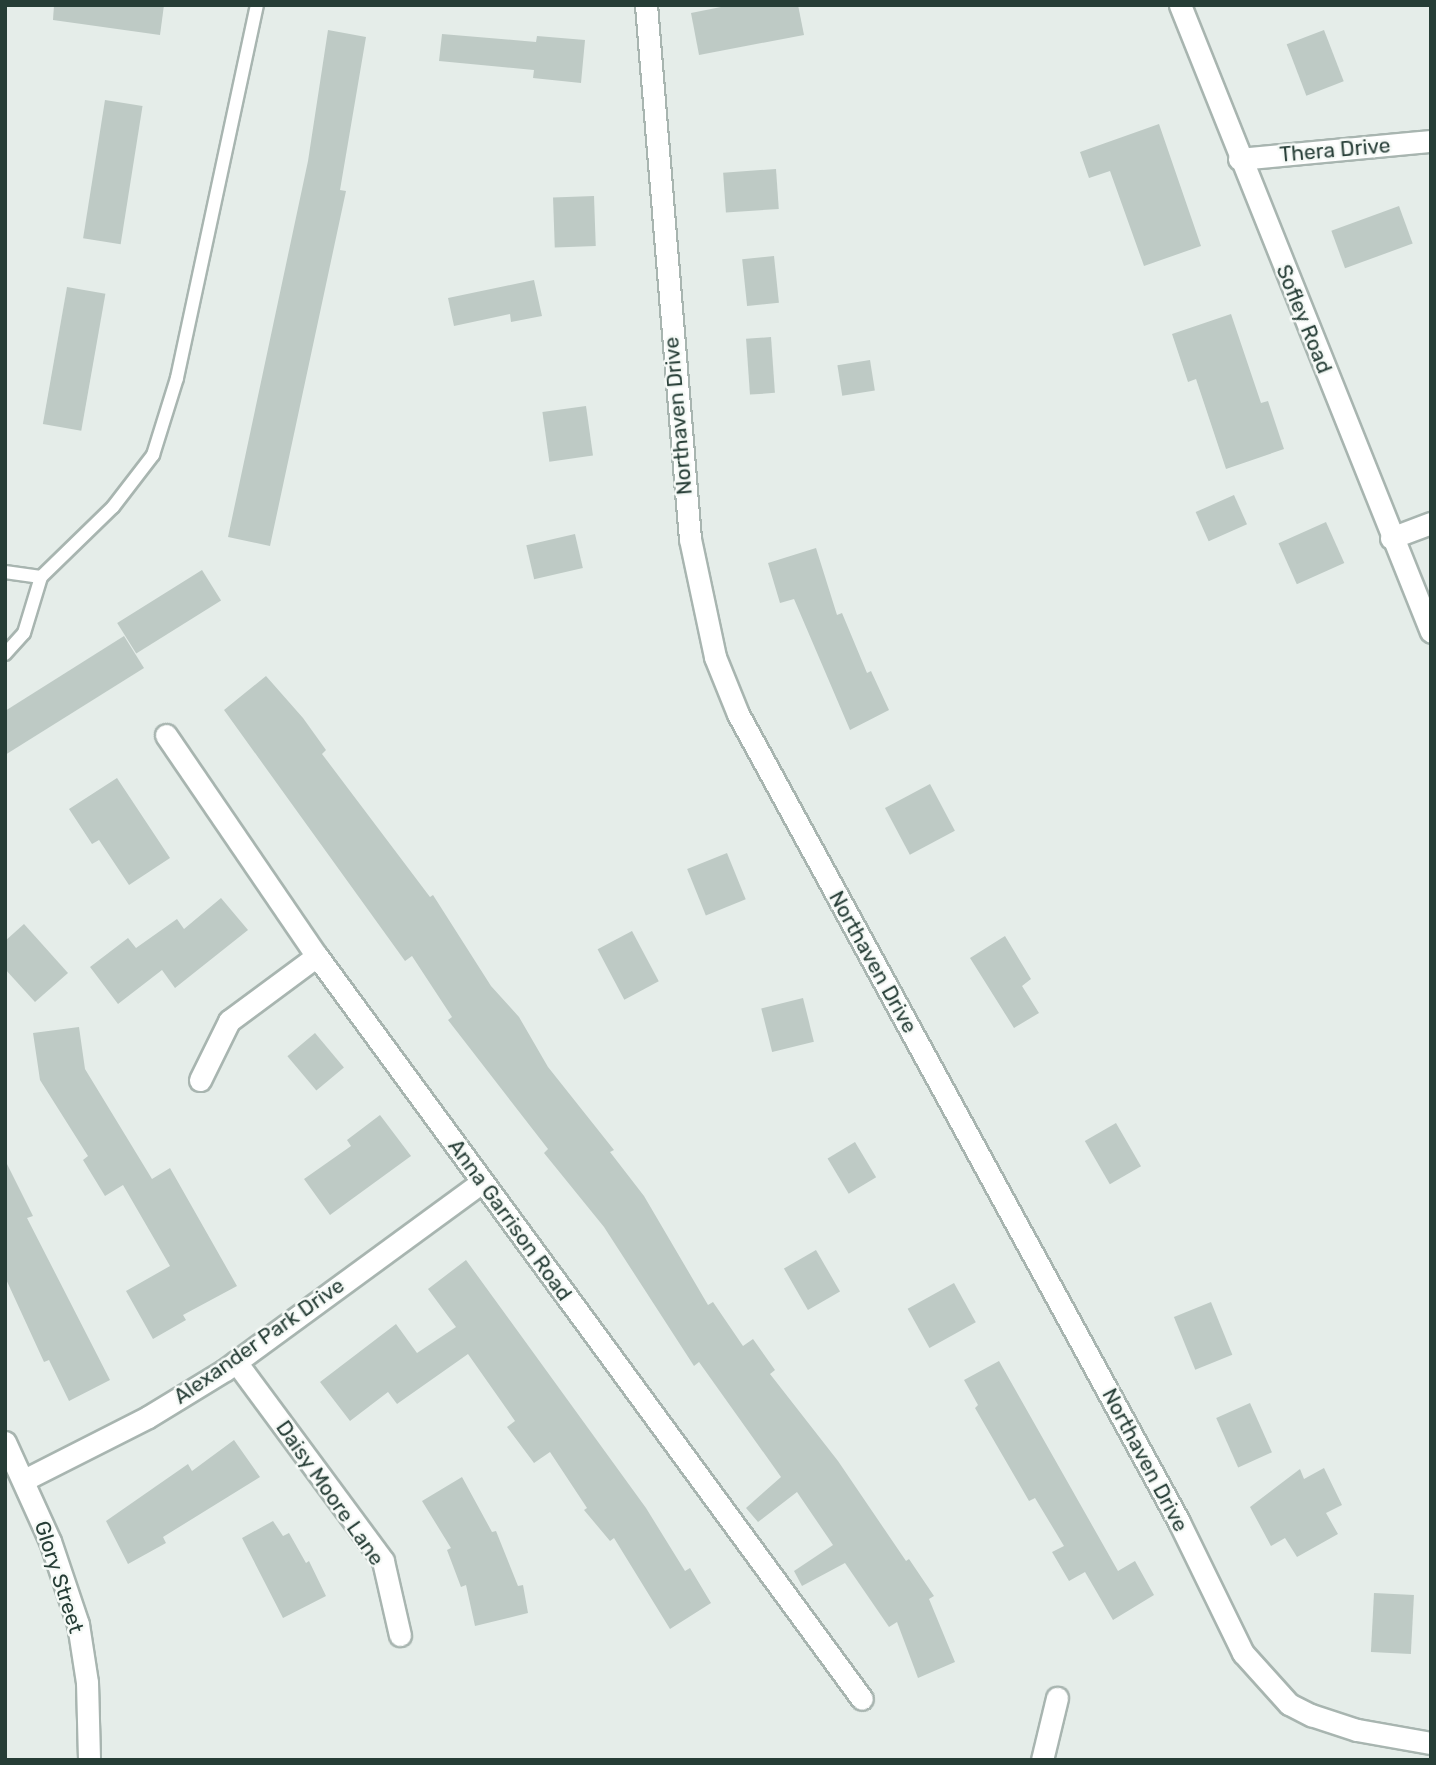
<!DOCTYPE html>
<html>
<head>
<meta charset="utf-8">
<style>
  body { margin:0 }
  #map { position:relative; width:1436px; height:1765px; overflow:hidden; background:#e5ede9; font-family:Rubik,sans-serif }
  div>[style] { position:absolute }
  .building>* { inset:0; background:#becac5; transform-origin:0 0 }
  .roads { filter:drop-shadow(2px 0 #a8b5b0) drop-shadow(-2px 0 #a8b5b0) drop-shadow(0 2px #a8b5b0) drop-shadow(0 -2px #a8b5b0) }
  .service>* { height:12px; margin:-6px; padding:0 6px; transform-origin:6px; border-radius:6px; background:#fff }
  .minor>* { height:21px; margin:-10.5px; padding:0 10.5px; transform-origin:10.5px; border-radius:10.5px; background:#fff }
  span { translate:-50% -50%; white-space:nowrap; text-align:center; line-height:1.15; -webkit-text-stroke:5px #f6faf7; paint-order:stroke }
  .street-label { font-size:21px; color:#263d36 }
  .frame { position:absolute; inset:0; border:7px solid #263d36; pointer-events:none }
</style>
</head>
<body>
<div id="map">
  <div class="building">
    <i style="clip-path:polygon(54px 5px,164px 5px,160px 35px,53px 20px)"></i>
    <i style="clip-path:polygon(731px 5px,798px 5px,804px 35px,699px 55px,691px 13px)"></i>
    <i style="clip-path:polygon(328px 30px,366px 37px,340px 190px,346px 191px,270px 546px,228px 537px,308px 161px)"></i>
    <i style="left:1324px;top:30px;width:55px;height:40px;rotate:69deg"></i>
    <i style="clip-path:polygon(442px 34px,536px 42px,537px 36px,585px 40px,581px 83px,533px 78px,534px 70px,439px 61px)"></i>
    <i style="left:105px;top:100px;width:38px;height:140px;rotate:9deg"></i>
    <i style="clip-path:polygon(1159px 124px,1201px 246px,1144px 266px,1110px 171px,1089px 178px,1080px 152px)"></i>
    <i style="left:776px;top:169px;width:40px;height:53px;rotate:86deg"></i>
    <i style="left:594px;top:196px;width:50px;height:41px;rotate:88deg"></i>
    <i style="left:1399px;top:206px;width:40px;height:72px;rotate:70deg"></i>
    <i style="left:774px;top:256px;width:47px;height:32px;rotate:84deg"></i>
    <i style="clip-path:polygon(534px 280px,542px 316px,511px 322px,510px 314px,454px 326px,448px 298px)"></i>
    <i style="left:67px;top:287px;width:39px;height:139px;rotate:10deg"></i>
    <i style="clip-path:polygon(1231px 314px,1261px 403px,1268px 401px,1284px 449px,1226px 469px,1196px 379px,1188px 382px,1172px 334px)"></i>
    <i style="left:771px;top:337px;width:56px;height:25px;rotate:86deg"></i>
    <i style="left:870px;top:360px;width:31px;height:33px;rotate:81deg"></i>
    <i style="left:586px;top:406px;width:50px;height:44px;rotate:82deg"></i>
    <i style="left:1234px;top:495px;width:32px;height:42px;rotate:66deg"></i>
    <i style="left:1326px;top:522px;width:45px;height:52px;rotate:66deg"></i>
    <i style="left:575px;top:534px;width:35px;height:50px;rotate:77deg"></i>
    <i style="clip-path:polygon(816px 548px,837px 615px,842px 613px,867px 673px,871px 671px,889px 710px,850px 730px,794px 599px,780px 603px,768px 563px)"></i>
    <i style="left:202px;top:570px;width:36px;height:100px;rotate:58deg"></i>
    <i style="clip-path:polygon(124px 636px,144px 668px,5px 755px,5px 711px)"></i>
    <i style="clip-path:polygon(266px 676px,303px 718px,326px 750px,322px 754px,430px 897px,433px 895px,491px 986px,519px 1017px,548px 1067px,614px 1150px,610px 1152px,644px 1196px,708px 1305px,713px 1302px,743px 1346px,753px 1339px,775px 1370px,770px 1374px,838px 1461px,906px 1561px,909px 1559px,934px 1596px,929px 1599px,955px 1662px,918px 1678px,897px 1622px,889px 1627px,845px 1563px,802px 1586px,794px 1571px,833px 1545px,797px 1492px,758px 1522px,746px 1508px,781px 1477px,699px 1362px,694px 1366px,604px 1227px,544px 1153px,548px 1149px,448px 1020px,452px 1017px,412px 956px,405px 961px,224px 710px)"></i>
    <i style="clip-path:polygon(117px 778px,170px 858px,129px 885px,99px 840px,92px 844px,69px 809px)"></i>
    <i style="left:930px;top:784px;width:53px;height:51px;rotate:62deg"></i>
    <i style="left:727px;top:853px;width:50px;height:43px;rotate:68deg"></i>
    <i style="clip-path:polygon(221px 898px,248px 930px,175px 988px,162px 970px,118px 1004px,90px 967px,128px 938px,136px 948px,177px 919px,184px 929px)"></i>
    <i style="clip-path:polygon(24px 924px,68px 973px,35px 1002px,5px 969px,5px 941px)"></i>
    <i style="left:632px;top:931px;width:57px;height:39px;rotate:62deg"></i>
    <i style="clip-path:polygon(1005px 936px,1031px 979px,1022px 986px,1039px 1013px,1014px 1028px,970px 958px)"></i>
    <i style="left:803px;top:998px;width:45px;height:43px;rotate:76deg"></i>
    <i style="clip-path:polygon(79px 1027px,85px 1069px,152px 1179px,170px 1168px,237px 1286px,183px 1315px,186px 1320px,153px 1339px,126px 1291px,170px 1266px,123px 1185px,105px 1196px,83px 1160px,88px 1156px,40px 1080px,33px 1033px)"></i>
    <i style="left:315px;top:1033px;width:45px;height:36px;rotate:50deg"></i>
    <i style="clip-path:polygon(380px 1115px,411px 1156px,330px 1215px,304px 1179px,351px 1146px,347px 1140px)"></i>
    <i style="left:1116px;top:1123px;width:50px;height:36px;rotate:60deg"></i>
    <i style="left:855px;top:1142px;width:41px;height:32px;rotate:59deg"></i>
    <i style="clip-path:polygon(5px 1160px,33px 1216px,27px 1218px,110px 1380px,69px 1401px,49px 1360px,44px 1362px,5px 1277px)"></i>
    <i style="left:816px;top:1250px;width:48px;height:37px;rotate:60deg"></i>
    <i style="clip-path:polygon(466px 1260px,646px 1508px,685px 1571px,690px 1568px,711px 1603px,670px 1629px,614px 1538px,610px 1541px,584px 1510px,587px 1508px,550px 1452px,534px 1463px,507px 1427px,515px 1421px,468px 1354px,397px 1404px,388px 1392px,350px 1421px,320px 1382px,396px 1324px,417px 1353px,456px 1327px,428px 1289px)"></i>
    <i style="left:954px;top:1283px;width:45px;height:53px;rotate:61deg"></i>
    <i style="left:1211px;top:1302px;width:57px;height:40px;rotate:68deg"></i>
    <i style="clip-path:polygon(999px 1361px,1118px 1571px,1135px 1561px,1154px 1595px,1113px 1620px,1085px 1572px,1069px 1581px,1052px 1552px,1064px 1546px,1035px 1498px,1029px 1501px,975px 1408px,978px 1405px,964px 1380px)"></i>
    <i style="left:1250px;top:1403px;width:54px;height:37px;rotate:66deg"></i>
    <i style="clip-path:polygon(234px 1440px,260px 1477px,163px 1537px,166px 1543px,128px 1564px,106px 1521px,188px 1464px,192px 1471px)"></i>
    <i style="clip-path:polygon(1324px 1468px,1342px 1505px,1326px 1513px,1338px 1534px,1297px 1557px,1285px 1538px,1271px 1546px,1250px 1507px,1300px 1469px,1304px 1479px)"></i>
    <i style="clip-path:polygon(462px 1477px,492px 1532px,496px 1531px,518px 1586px,523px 1585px,528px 1613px,475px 1626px,466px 1585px,461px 1587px,447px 1550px,451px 1548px,422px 1501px)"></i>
    <i style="clip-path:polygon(273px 1521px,283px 1536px,289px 1533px,306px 1563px,309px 1561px,326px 1596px,283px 1618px,242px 1538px)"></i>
    <i style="left:1374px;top:1593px;width:40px;height:59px;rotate:3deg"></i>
  </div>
  <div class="roads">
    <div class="service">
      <i style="left:5px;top:572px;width:36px;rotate:8deg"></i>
      <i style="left:5px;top:654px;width:28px;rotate:-48deg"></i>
      <i style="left:24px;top:633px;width:59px;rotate:-73.1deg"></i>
      <i style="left:41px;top:577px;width:100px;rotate:-44.2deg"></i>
      <i style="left:113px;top:507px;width:66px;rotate:-52.4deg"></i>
      <i style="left:153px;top:455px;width:81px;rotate:-72.7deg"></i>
      <i style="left:177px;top:378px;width:381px;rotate:-77.9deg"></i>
    </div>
    <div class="minor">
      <i style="left:646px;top:5px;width:536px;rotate:85.29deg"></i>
      <i style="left:690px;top:539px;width:121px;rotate:78deg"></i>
      <i style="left:715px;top:657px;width:61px;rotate:68deg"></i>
      <i style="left:738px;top:714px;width:921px;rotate:61.37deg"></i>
      <i style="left:1179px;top:1522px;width:146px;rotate:64deg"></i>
      <i style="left:1243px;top:1653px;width:69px;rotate:48deg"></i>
      <i style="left:1289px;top:1704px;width:25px;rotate:27deg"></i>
      <i style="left:1311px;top:1715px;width:48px;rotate:18.1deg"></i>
      <i style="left:1357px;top:1730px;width:75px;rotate:10deg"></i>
      <i style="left:1180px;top:5px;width:675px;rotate:68.18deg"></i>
      <i style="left:1239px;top:159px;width:193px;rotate:-5.4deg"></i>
      <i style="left:1391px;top:538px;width:43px;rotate:-20.6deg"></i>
      <i style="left:166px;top:735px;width:268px;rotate:55.7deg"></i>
      <i style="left:317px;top:956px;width:921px;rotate:53.74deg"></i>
      <i style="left:200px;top:1080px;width:66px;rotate:-63.8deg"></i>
      <i style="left:229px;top:1021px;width:109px;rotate:-36.5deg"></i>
      <i style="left:236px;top:1362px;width:247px;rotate:53.5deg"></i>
      <i style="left:383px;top:1561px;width:76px;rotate:77.1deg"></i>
      <i style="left:5px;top:1442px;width:109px;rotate:65.6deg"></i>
      <i style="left:50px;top:1541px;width:88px;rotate:71.4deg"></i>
      <i style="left:78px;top:1624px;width:59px;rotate:81.2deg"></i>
      <i style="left:87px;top:1682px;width:78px;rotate:88.5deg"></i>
      <i style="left:24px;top:1480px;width:139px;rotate:-26.9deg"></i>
      <i style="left:148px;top:1417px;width:90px;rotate:-31.4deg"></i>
      <i style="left:225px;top:1370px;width:318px;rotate:-36.2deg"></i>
      <i style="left:1042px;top:1760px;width:64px;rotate:-76.4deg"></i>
    </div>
  </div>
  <div class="street-label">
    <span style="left:1335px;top:150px;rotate:-5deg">Thera Drive</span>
    <span style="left:1304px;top:319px;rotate:68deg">Sofley Road</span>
    <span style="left:678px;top:416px;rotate:-95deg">Northaven Drive</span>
    <span style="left:873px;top:962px;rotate:61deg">Northaven Drive</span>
    <span style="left:510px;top:1220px;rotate:54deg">Anna Garrison Road</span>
    <span style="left:259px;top:1341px;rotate:-35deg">Alexander Park Drive</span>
    <span style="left:1145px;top:1460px;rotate:62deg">Northaven Drive</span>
    <span style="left:330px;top:1493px;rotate:55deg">Daisy Moore Lane</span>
    <span style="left:59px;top:1577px;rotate:72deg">Glory Street</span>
  </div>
  <div class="frame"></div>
</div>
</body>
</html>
